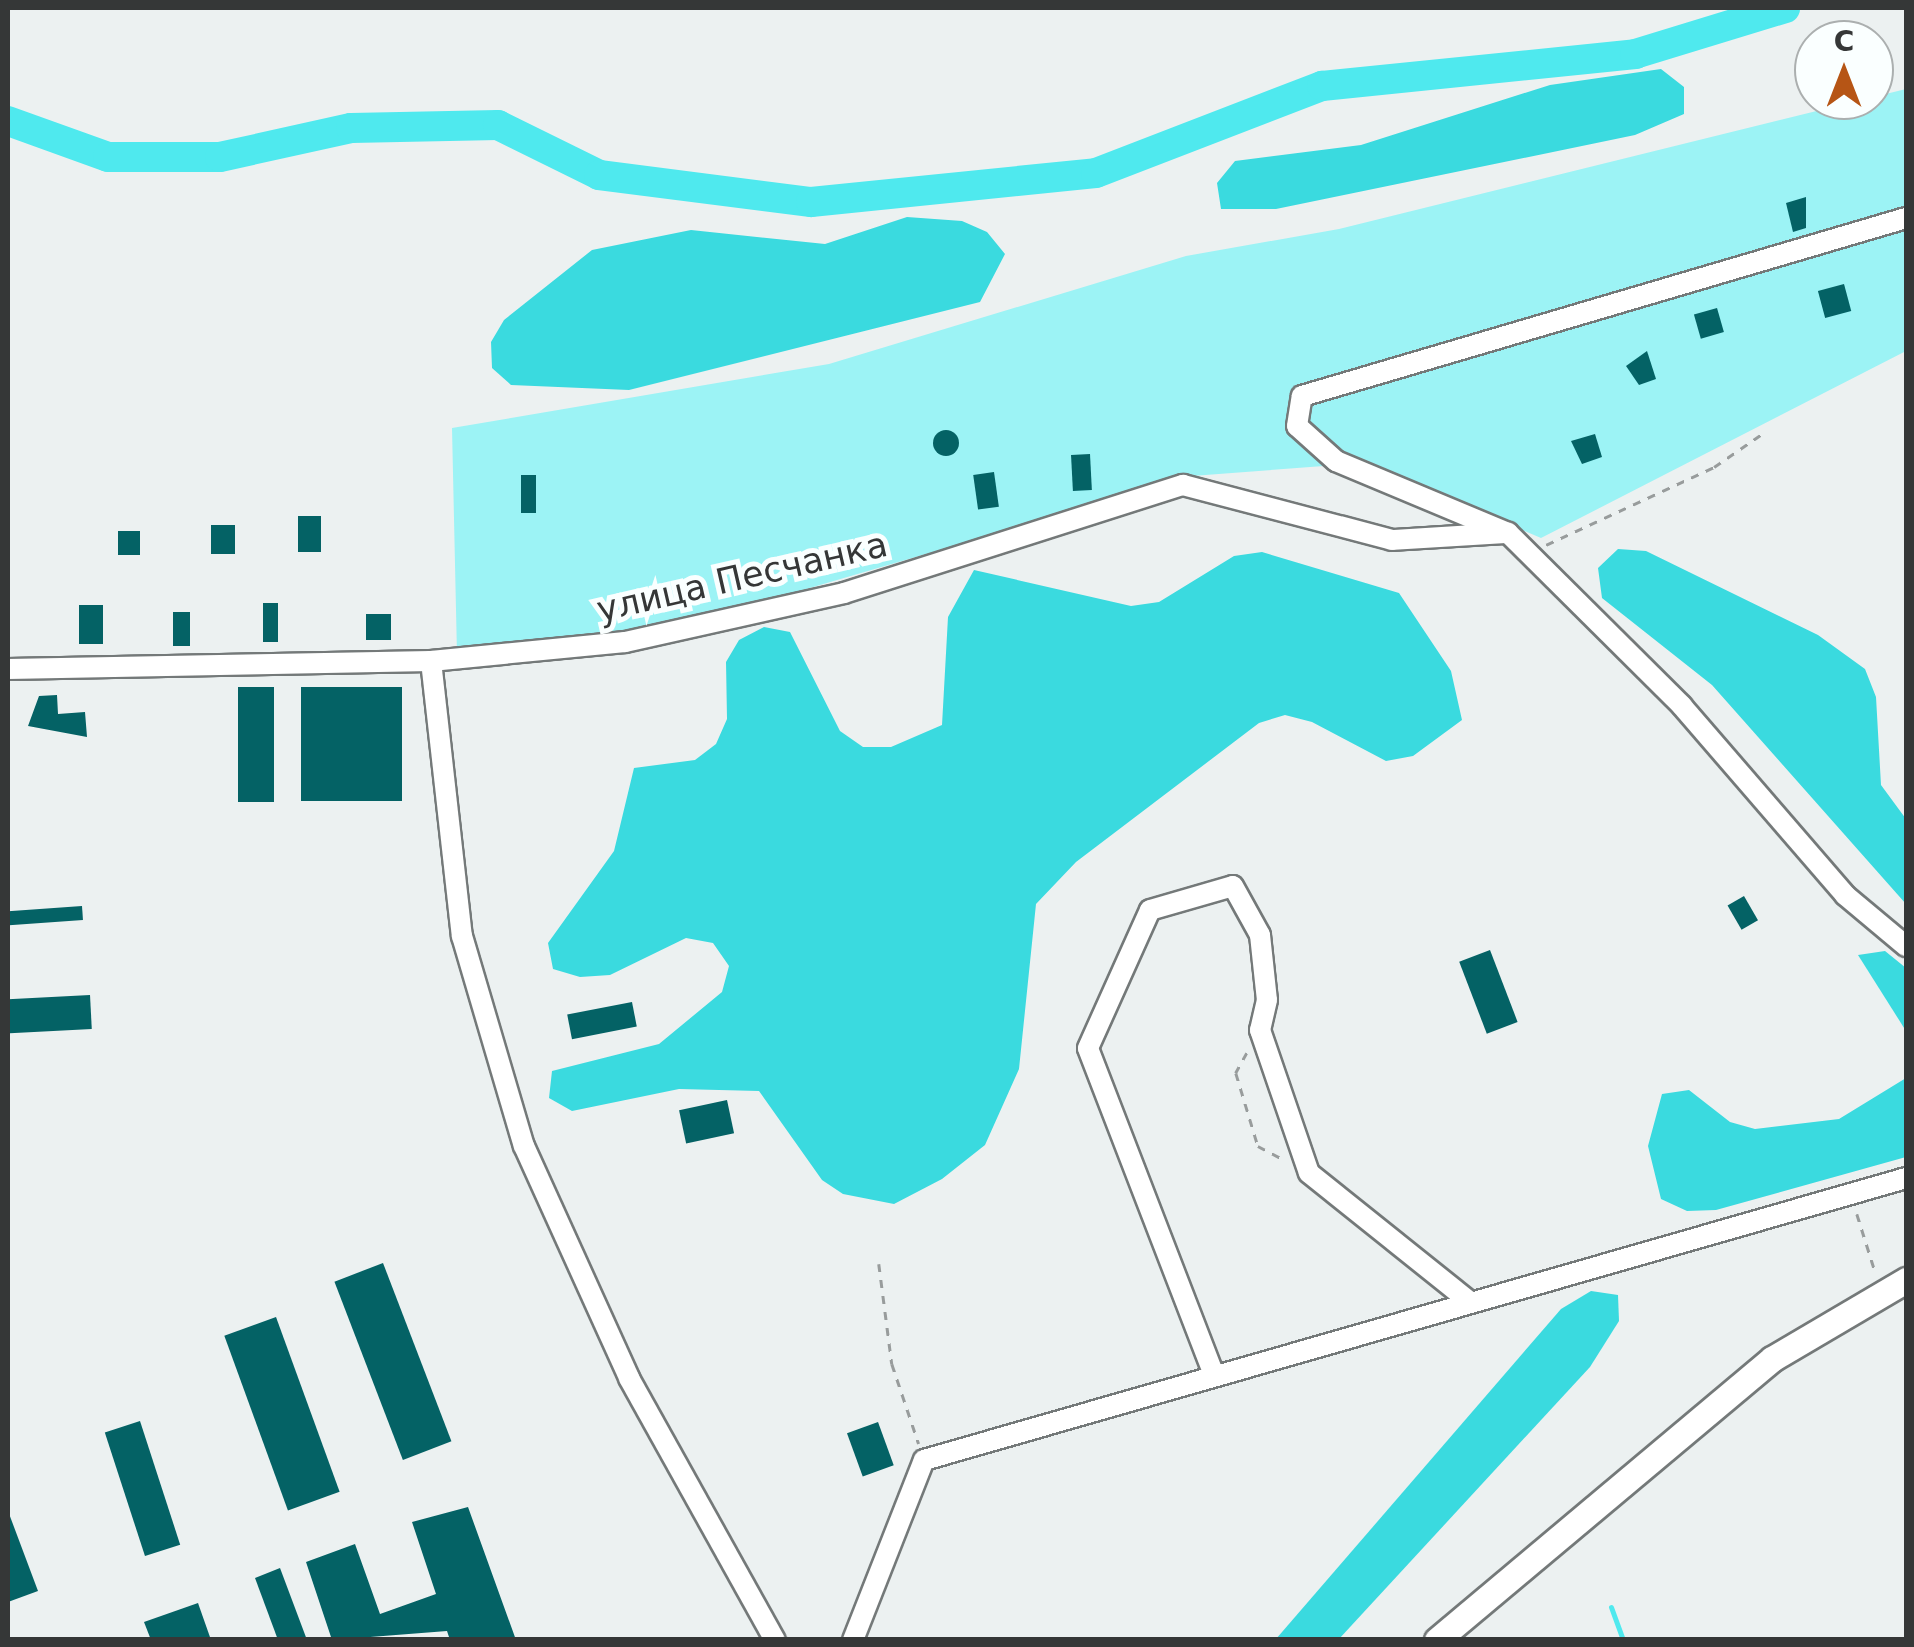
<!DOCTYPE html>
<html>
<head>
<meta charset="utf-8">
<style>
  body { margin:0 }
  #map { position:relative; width:1914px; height:1647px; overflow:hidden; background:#ecf1f1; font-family:"DejaVu Sans",sans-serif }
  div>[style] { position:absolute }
  .green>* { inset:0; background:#9cf3f5 }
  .forest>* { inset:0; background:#3adadf }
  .stream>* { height:5px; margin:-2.5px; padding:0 2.5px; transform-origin:2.5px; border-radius:2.5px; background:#4fe9ee }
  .river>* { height:30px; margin:-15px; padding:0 15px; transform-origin:15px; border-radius:15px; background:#4fe9ee }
  .building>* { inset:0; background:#046265; transform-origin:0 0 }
  .round { border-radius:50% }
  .path>* { height:2.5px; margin-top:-1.25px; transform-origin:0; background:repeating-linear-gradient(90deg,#989c9c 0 8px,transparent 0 16px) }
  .roads { filter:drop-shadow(2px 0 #747979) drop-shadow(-2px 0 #747979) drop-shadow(0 2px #747979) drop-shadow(0 -2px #747979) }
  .minor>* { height:20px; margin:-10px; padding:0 10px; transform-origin:10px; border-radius:10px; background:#fff }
  .major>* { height:25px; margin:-12.5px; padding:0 12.5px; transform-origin:12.5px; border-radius:12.5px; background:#fff }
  span { translate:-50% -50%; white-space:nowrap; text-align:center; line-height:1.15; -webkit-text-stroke:10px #faffff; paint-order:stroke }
  .street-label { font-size:35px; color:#353737 }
  .frame { position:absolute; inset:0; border:10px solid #353737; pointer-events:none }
  .north { position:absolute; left:1794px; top:20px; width:100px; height:100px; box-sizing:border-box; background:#faffff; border:2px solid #abafaf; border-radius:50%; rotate:0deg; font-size:28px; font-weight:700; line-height:40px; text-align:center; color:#353737 }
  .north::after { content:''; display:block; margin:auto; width:35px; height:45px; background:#b65515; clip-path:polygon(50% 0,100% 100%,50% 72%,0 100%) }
</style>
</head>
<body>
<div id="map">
  <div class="green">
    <i style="clip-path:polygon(1906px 89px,1906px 351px,1541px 538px,1364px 463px,1192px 476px,745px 607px,584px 643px,457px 655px,452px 428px,829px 364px,1186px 256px,1339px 229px)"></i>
  </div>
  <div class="forest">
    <i style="clip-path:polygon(1661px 69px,1684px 87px,1684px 114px,1635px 135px,1276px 209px,1221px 209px,1217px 183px,1235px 161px,1361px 145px,1550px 85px)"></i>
    <i style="clip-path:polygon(907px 217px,962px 221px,987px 232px,1005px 254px,980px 302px,629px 390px,511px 385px,492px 368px,491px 342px,504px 320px,592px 250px,691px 230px,825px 244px)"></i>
    <i style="clip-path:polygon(1618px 549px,1646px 551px,1818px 635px,1865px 669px,1876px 697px,1881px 785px,1906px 819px,1906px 904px,1712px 685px,1602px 598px,1598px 568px)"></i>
    <i style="clip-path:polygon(1262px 552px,1399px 593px,1451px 671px,1462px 720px,1413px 756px,1386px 761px,1312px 722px,1285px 715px,1259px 723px,1076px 862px,1036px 904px,1019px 1069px,985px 1145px,942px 1179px,894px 1204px,843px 1194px,822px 1180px,759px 1091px,679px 1089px,572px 1111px,549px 1098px,552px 1071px,659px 1044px,722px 992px,729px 966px,713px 943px,686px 938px,610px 975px,580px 977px,553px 969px,548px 943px,614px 851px,634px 768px,695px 760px,716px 744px,727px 719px,726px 662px,739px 640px,764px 627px,790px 632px,840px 731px,863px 747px,891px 747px,942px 725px,948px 617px,974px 570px,1131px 606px,1159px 602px,1234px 556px)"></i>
    <i style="clip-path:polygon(1885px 951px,1906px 968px,1906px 1031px,1858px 955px)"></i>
    <i style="clip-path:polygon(1906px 1078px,1906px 1157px,1716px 1210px,1687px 1211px,1661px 1199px,1648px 1146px,1662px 1094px,1689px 1090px,1730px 1122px,1755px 1129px,1839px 1119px)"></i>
    <i style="clip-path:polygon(1591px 1291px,1618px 1295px,1619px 1321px,1590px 1367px,1339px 1639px,1276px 1639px,1561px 1309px)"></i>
  </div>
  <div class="stream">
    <i style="left:1611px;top:1607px;width:35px;rotate:70deg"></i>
  </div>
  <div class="river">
    <i style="left:8px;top:121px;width:106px;rotate:19.8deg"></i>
    <i style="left:108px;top:157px;width:112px"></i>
    <i style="left:220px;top:157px;width:134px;rotate:-12.5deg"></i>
    <i style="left:351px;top:128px;width:147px;rotate:-1.2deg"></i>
    <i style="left:498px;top:125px;width:113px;rotate:26.3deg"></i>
    <i style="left:599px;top:175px;width:214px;rotate:7.3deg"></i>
    <i style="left:811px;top:202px;width:286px;rotate:-5.8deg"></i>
    <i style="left:1096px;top:173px;width:242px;rotate:-21.1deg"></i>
    <i style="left:1322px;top:86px;width:315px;rotate:-5.8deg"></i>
    <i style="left:1635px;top:54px;width:157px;rotate:-17deg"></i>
  </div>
  <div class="building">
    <i style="clip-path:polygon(1806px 197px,1806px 228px,1793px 232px,1786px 203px)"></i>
    <i style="left:1844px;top:284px;width:28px;height:27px;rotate:75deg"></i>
    <i style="left:1717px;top:308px;width:25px;height:24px;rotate:74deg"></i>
    <i style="clip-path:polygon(1647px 351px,1656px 379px,1639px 385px,1626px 366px)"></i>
    <i class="round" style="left:933px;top:430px;width:26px;height:26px"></i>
    <i style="clip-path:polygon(1595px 434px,1602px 457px,1582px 464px,1571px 441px)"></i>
    <i style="left:1090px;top:454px;width:36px;height:19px;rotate:87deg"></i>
    <i style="left:994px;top:472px;width:35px;height:21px;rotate:82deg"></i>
    <i style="left:521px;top:475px;width:15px;height:38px"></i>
    <i style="left:298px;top:516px;width:23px;height:36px"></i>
    <i style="left:211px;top:525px;width:24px;height:29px"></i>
    <i style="left:118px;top:531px;width:22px;height:24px"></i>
    <i style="left:699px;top:578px;width:24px;height:24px;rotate:81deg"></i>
    <i style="left:263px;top:603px;width:15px;height:39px"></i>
    <i style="left:79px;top:605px;width:24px;height:39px"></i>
    <i style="left:173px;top:612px;width:17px;height:34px"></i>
    <i style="left:366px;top:614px;width:25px;height:26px"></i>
    <i style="left:274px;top:687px;width:115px;height:36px;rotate:90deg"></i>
    <i style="left:301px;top:687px;width:101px;height:114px"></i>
    <i style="clip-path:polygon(57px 695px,58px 714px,85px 712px,87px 737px,28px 726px,39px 696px)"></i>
    <i style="left:1744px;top:896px;width:28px;height:19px;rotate:60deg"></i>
    <i style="left:82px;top:906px;width:14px;height:74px;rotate:86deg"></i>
    <i style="left:1490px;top:950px;width:77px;height:33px;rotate:69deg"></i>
    <i style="left:90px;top:995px;width:34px;height:82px;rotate:87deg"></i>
    <i style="left:632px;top:1002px;width:25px;height:66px;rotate:79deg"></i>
    <i style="left:727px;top:1100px;width:34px;height:49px;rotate:78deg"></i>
    <i style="left:383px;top:1263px;width:191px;height:52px;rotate:69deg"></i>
    <i style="left:276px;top:1317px;width:186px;height:55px;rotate:70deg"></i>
    <i style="left:140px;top:1421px;width:130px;height:37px;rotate:72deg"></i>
    <i style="left:878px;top:1422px;width:46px;height:33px;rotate:70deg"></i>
    <i style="clip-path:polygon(468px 1507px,516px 1640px,450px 1640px,447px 1631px,332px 1640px,306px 1562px,355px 1544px,380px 1614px,436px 1594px,412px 1522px)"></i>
    <i style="clip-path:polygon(8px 1511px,38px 1591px,8px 1602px)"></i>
    <i style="clip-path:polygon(280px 1568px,307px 1640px,278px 1640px,255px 1578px)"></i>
    <i style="clip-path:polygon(198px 1603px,211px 1640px,151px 1640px,144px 1622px)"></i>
  </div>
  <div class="path">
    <i style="left:1546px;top:545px;width:185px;rotate:-24.9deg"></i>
    <i style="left:1714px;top:467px;width:62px;rotate:-34.5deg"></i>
    <i style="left:1247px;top:1053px;width:23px;rotate:119deg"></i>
    <i style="left:1236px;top:1073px;width:76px;rotate:73.2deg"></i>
    <i style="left:1258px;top:1146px;width:27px;rotate:28deg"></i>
    <i style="left:1857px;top:1214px;width:60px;rotate:72.5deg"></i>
    <i style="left:879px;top:1264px;width:101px;rotate:82.6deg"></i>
    <i style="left:892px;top:1364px;width:84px;rotate:71.4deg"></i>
  </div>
  <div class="roads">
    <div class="minor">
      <i style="left:1508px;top:533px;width:186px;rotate:-157.3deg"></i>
      <i style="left:1336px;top:461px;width:52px;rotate:-138.1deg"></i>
      <i style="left:1297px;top:426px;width:30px;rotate:-81deg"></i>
      <i style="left:1302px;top:396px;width:630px;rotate:-16.42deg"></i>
      <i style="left:431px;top:661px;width:277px;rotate:83.6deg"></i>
      <i style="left:462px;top:936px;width:219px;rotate:73.6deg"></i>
      <i style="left:524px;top:1146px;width:255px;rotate:65.6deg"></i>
      <i style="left:629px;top:1378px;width:300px;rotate:60.9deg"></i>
      <i style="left:8px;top:669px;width:423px;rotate:-1.1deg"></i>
      <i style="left:431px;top:661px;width:195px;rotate:-5.6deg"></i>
      <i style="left:625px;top:642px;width:224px;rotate:-12.6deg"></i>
      <i style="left:844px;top:593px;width:356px;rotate:-17.7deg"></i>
      <i style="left:1183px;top:485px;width:216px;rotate:14.7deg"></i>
      <i style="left:1392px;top:540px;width:116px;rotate:-3.5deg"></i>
      <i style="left:1508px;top:533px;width:245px;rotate:44.8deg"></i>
      <i style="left:1682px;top:706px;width:250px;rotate:49.2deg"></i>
      <i style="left:1845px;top:895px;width:80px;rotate:39.9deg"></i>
      <i style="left:1214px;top:1375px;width:350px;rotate:-111.1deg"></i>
      <i style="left:1088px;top:1048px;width:151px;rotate:-65.8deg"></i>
      <i style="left:1150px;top:910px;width:86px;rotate:-16.1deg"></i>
      <i style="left:1233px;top:886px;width:56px;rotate:61.1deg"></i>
      <i style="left:1260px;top:935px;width:65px;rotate:83.9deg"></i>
      <i style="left:1267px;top:1000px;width:31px;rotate:103deg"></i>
      <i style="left:1260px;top:1030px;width:151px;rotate:71.1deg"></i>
      <i style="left:1309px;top:1173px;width:206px;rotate:38.7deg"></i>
      <i style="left:853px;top:1640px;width:193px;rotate:-68.5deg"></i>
      <i style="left:924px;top:1460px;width:1022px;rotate:-16.02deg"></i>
    </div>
    <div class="major">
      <i style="left:1437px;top:1640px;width:437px;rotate:-40deg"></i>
      <i style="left:1772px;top:1359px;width:156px;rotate:-30.5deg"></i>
    </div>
  </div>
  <div class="street-label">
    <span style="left:742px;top:577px;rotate:-13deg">улица Песчанка</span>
  </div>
  <div class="frame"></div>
  <div class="north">С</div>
</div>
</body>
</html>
